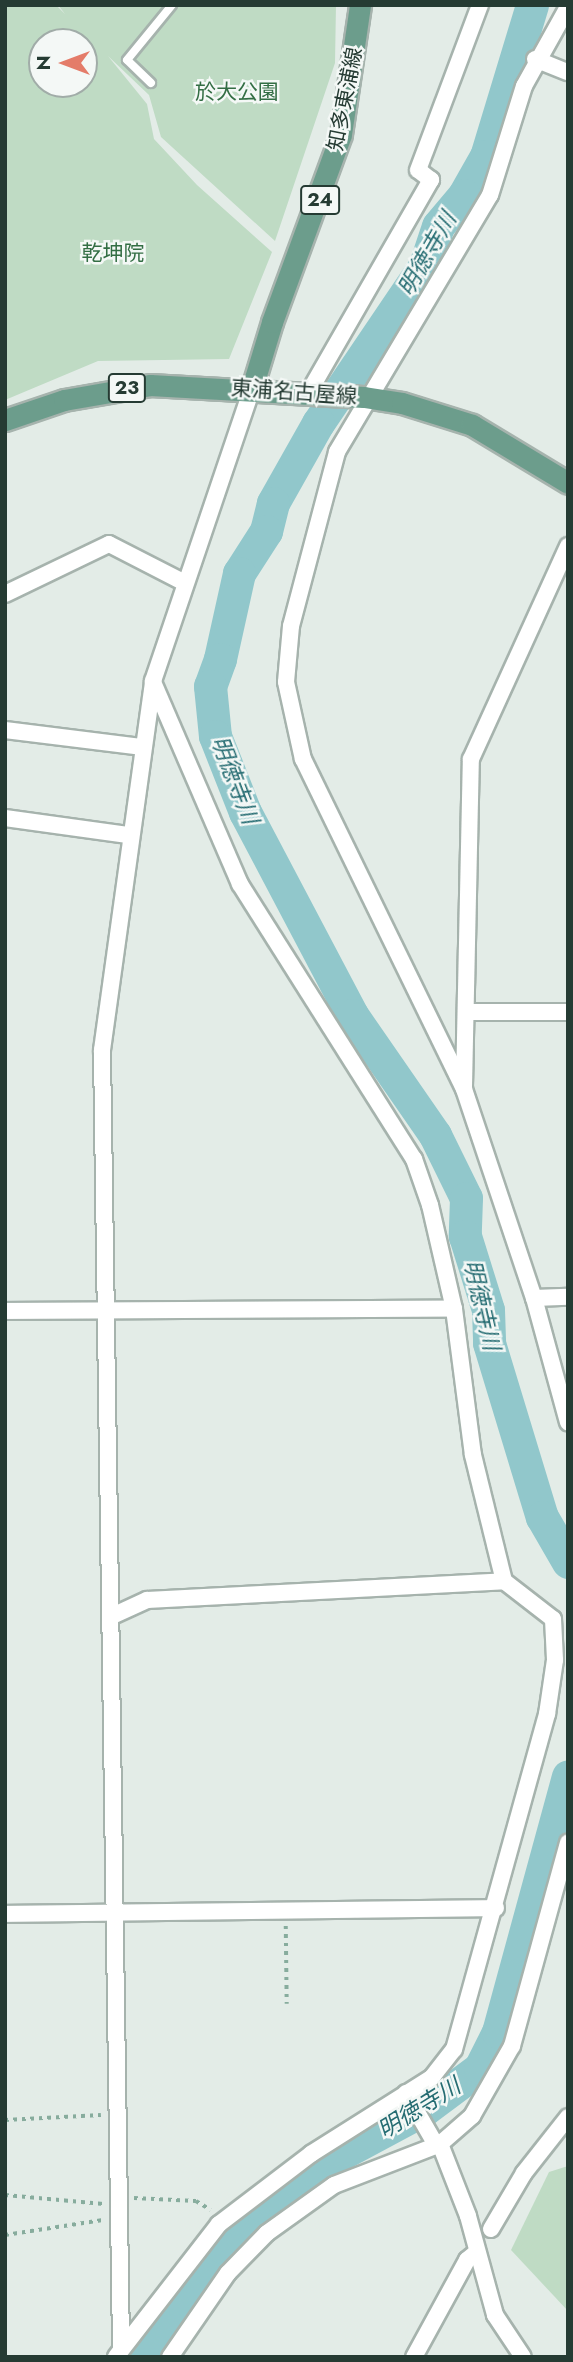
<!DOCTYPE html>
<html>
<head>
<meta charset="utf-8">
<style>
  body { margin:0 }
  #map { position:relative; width:573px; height:2362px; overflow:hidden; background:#e3ece7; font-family:Jost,"Noto Sans JP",sans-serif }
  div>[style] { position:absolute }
  .green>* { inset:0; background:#bfdbc4 }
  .river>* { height:33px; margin:-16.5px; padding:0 16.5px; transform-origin:16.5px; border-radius:16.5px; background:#91c7cb }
  .path>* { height:3.5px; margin-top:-1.75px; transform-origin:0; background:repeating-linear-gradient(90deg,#87ac9d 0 3.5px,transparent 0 8.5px) }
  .roads { filter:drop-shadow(2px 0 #a6b3ad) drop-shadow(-2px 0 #a6b3ad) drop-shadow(0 2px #a6b3ad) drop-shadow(0 -2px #a6b3ad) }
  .lane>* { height:8px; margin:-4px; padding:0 4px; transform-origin:4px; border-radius:4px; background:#fff }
  .street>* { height:16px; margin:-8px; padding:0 8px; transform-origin:8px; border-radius:8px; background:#fff }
  .primary>* { height:21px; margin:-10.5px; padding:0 10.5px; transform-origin:10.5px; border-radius:10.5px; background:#6c9d8c }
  span { translate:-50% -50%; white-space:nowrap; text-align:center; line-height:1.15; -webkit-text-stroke:5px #f4f8f6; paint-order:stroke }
  .shield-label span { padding:2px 5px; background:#f4f8f6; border:2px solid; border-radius:5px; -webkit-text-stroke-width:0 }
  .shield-label { font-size:19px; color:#253b33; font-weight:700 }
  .park-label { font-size:21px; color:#336e44 }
  .street-label { font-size:21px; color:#253b33 }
  .water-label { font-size:23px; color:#256c72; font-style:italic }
  .frame { position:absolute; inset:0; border:7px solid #253b33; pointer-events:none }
  .north { position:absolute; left:28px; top:28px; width:70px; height:70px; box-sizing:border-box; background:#f4f8f6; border:2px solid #a1aca8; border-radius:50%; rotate:270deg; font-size:19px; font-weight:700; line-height:28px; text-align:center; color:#253b33 }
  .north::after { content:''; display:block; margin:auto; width:24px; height:32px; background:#e47c69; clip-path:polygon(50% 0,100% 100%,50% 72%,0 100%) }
</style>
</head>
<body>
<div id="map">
  <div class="green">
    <i style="clip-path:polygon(evenodd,5px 5px,56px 5px,65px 14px,58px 5px,336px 5px,335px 63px,275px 241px,161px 137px,149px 95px,108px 56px,147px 104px,154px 139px,197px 185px,272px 252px,229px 359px,98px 361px,5px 400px,5px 5px,42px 42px,84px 42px,84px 84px,42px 84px,42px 42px)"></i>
    <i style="clip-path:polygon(568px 2166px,568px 2311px,511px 2250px,549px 2172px)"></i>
  </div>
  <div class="river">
    <i style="left:532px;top:5px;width:158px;rotate:106.9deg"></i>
    <i style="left:486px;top:156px;width:45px;rotate:119.4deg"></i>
    <i style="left:464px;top:195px;width:40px;rotate:130deg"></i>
    <i style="left:438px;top:226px;width:41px;rotate:108.4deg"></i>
    <i style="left:425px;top:265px;width:191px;rotate:124.1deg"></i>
    <i style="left:318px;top:423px;width:92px;rotate:119.4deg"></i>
    <i style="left:273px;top:503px;width:29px;rotate:104deg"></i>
    <i style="left:266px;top:531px;width:50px;rotate:122.7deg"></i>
    <i style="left:239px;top:573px;width:88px;rotate:102.5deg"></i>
    <i style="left:220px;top:659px;width:29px;rotate:110deg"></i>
    <i style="left:210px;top:686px;width:50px;rotate:84.3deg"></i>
    <i style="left:215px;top:736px;width:82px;rotate:68.5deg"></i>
    <i style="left:245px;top:812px;width:229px;rotate:62.2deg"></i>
    <i style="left:352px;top:1015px;width:146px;rotate:55.3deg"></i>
    <i style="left:435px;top:1135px;width:70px;rotate:63.8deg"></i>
    <i style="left:466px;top:1198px;width:38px;rotate:92deg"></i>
    <i style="left:465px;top:1236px;width:77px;rotate:72.7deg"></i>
    <i style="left:488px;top:1310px;width:33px;rotate:88deg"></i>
    <i style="left:489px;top:1343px;width:182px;rotate:73.1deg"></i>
    <i style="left:542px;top:1517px;width:52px;rotate:60deg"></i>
    <i style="left:141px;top:2357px;width:137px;rotate:-54.2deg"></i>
    <i style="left:221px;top:2246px;width:57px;rotate:-45.7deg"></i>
    <i style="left:261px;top:2205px;width:61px;rotate:-35deg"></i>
    <i style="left:311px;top:2170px;width:129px;rotate:-28.2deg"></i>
    <i style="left:425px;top:2109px;width:69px;rotate:-36.7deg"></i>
    <i style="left:480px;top:2068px;width:40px;rotate:-63.4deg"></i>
    <i style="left:498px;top:2032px;width:265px;rotate:-74.7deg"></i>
  </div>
  <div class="path">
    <i style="left:286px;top:1926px;width:78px;rotate:89.3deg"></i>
    <i style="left:5px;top:2120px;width:96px;rotate:-3deg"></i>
    <i style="left:5px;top:2195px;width:99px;rotate:5.2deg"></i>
    <i style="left:134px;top:2198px;width:62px;rotate:2.8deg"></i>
    <i style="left:196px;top:2201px;width:17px;rotate:31deg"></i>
    <i style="left:5px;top:2235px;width:99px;rotate:-8.7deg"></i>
  </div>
  <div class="roads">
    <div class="lane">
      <i style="left:151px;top:83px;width:33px;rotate:-136deg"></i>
      <i style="left:127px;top:60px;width:71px;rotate:-50.7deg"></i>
    </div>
    <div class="street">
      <i style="left:568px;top:7px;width:90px;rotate:119.1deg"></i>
      <i style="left:524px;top:86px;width:114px;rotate:107.3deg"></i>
      <i style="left:490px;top:195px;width:299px;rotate:120.8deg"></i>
      <i style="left:337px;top:452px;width:180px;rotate:104.8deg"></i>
      <i style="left:291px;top:626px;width:56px;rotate:95.1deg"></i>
      <i style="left:286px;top:682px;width:79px;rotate:77.6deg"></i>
      <i style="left:303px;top:759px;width:367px;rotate:64deg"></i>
      <i style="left:464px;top:1089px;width:220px;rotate:71.5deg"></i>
      <i style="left:534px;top:1298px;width:129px;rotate:74.7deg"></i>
      <i style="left:535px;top:59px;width:35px;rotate:22deg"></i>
      <i style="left:309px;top:392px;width:245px;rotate:-60.1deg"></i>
      <i style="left:431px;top:180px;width:16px;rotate:-142deg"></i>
      <i style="left:418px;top:170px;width:176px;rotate:-69.4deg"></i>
      <i style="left:5px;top:594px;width:115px;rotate:-25.7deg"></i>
      <i style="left:109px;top:544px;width:83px;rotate:27.2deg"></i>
      <i style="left:153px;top:682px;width:220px;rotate:66.7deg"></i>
      <i style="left:240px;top:884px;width:325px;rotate:57.7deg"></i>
      <i style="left:414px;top:1159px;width:49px;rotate:70.8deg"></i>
      <i style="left:430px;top:1205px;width:107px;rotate:77deg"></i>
      <i style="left:454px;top:1309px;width:147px;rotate:82.6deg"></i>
      <i style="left:473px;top:1455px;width:130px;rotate:76.2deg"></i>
      <i style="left:5px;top:730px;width:137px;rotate:7.1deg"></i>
      <i style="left:5px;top:818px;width:124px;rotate:7.9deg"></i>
      <i style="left:466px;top:1012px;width:102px"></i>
      <i style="left:464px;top:1086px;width:327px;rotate:-88.8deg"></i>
      <i style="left:471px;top:759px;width:234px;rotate:-65.5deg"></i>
      <i style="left:534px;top:1298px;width:34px;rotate:-2deg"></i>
      <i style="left:5px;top:1311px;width:449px;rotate:-0.3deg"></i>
      <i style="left:110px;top:1617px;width:41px;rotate:-24.7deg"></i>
      <i style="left:147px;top:1600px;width:358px;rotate:-3deg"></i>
      <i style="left:504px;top:1581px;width:62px;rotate:37.8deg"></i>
      <i style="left:553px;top:1619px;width:41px;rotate:87.2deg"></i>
      <i style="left:555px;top:1660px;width:55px;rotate:98.4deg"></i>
      <i style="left:547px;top:1714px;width:348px;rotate:105.5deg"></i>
      <i style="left:454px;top:2049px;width:37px;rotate:128deg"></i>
      <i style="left:431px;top:2078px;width:142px;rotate:147.7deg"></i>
      <i style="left:311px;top:2154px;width:116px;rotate:142.7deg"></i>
      <i style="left:219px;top:2224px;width:168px;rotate:127.8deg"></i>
      <i style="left:5px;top:1914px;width:491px;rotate:-0.7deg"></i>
      <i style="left:406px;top:2093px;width:60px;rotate:60deg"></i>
      <i style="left:440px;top:2144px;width:77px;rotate:68.7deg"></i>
      <i style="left:468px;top:2216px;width:103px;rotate:74.7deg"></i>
      <i style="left:495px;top:2315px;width:50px;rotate:56.3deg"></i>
      <i style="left:491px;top:2229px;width:65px;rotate:-59.5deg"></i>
      <i style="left:524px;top:2173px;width:71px;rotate:-51.8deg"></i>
      <i style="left:121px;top:2347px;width:1297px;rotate:-90.84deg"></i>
      <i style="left:102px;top:1050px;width:373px;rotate:-82.1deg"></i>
      <i style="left:153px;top:681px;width:309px;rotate:-71.3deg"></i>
      <i style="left:170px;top:2357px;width:102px;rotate:-55.4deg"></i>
      <i style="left:228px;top:2273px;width:56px;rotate:-45.7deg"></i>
      <i style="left:267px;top:2233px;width:82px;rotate:-35.6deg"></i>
      <i style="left:334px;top:2185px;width:114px;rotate:-21.1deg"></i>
      <i style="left:440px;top:2144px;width:43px;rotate:-41.2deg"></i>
      <i style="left:472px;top:2116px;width:81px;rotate:-60.3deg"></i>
      <i style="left:512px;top:2046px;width:211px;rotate:-74.6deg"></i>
      <i style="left:414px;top:2357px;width:111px;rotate:-61.3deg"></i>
      <i style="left:467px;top:2260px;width:13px;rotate:-39deg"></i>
    </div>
    <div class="primary">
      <i style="left:252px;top:388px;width:69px;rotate:-73.1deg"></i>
      <i style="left:272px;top:322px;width:200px;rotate:-69.8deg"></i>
      <i style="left:341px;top:134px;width:130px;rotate:-81.6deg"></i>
      <i style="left:5px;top:420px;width:62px;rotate:-18.7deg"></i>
      <i style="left:64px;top:400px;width:87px;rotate:-9.9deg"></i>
      <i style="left:150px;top:385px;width:214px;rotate:3.2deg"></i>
      <i style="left:364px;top:397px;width:38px;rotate:9deg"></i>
      <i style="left:402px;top:403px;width:73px;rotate:17.4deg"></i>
      <i style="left:472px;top:425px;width:112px;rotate:31.1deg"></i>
    </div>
  </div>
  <div class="shield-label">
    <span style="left:320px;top:200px">24</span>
    <span style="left:127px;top:388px">23</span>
  </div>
  <div class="park-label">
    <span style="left:237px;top:92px">於大公園</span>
    <span style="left:113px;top:253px">乾坤院</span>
  </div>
  <div class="street-label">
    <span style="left:345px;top:99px;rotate:-79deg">知多東浦線</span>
    <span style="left:294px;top:392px;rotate:4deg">東浦名古屋線</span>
  </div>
  <div class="water-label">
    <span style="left:427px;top:254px;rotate:-60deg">明徳寺川</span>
    <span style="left:235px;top:780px;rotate:69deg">明徳寺川</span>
    <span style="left:482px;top:1305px;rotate:77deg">明徳寺川</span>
    <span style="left:419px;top:2108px;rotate:-32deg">明徳寺川</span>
  </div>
  <div class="frame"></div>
  <div class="north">N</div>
</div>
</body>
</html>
